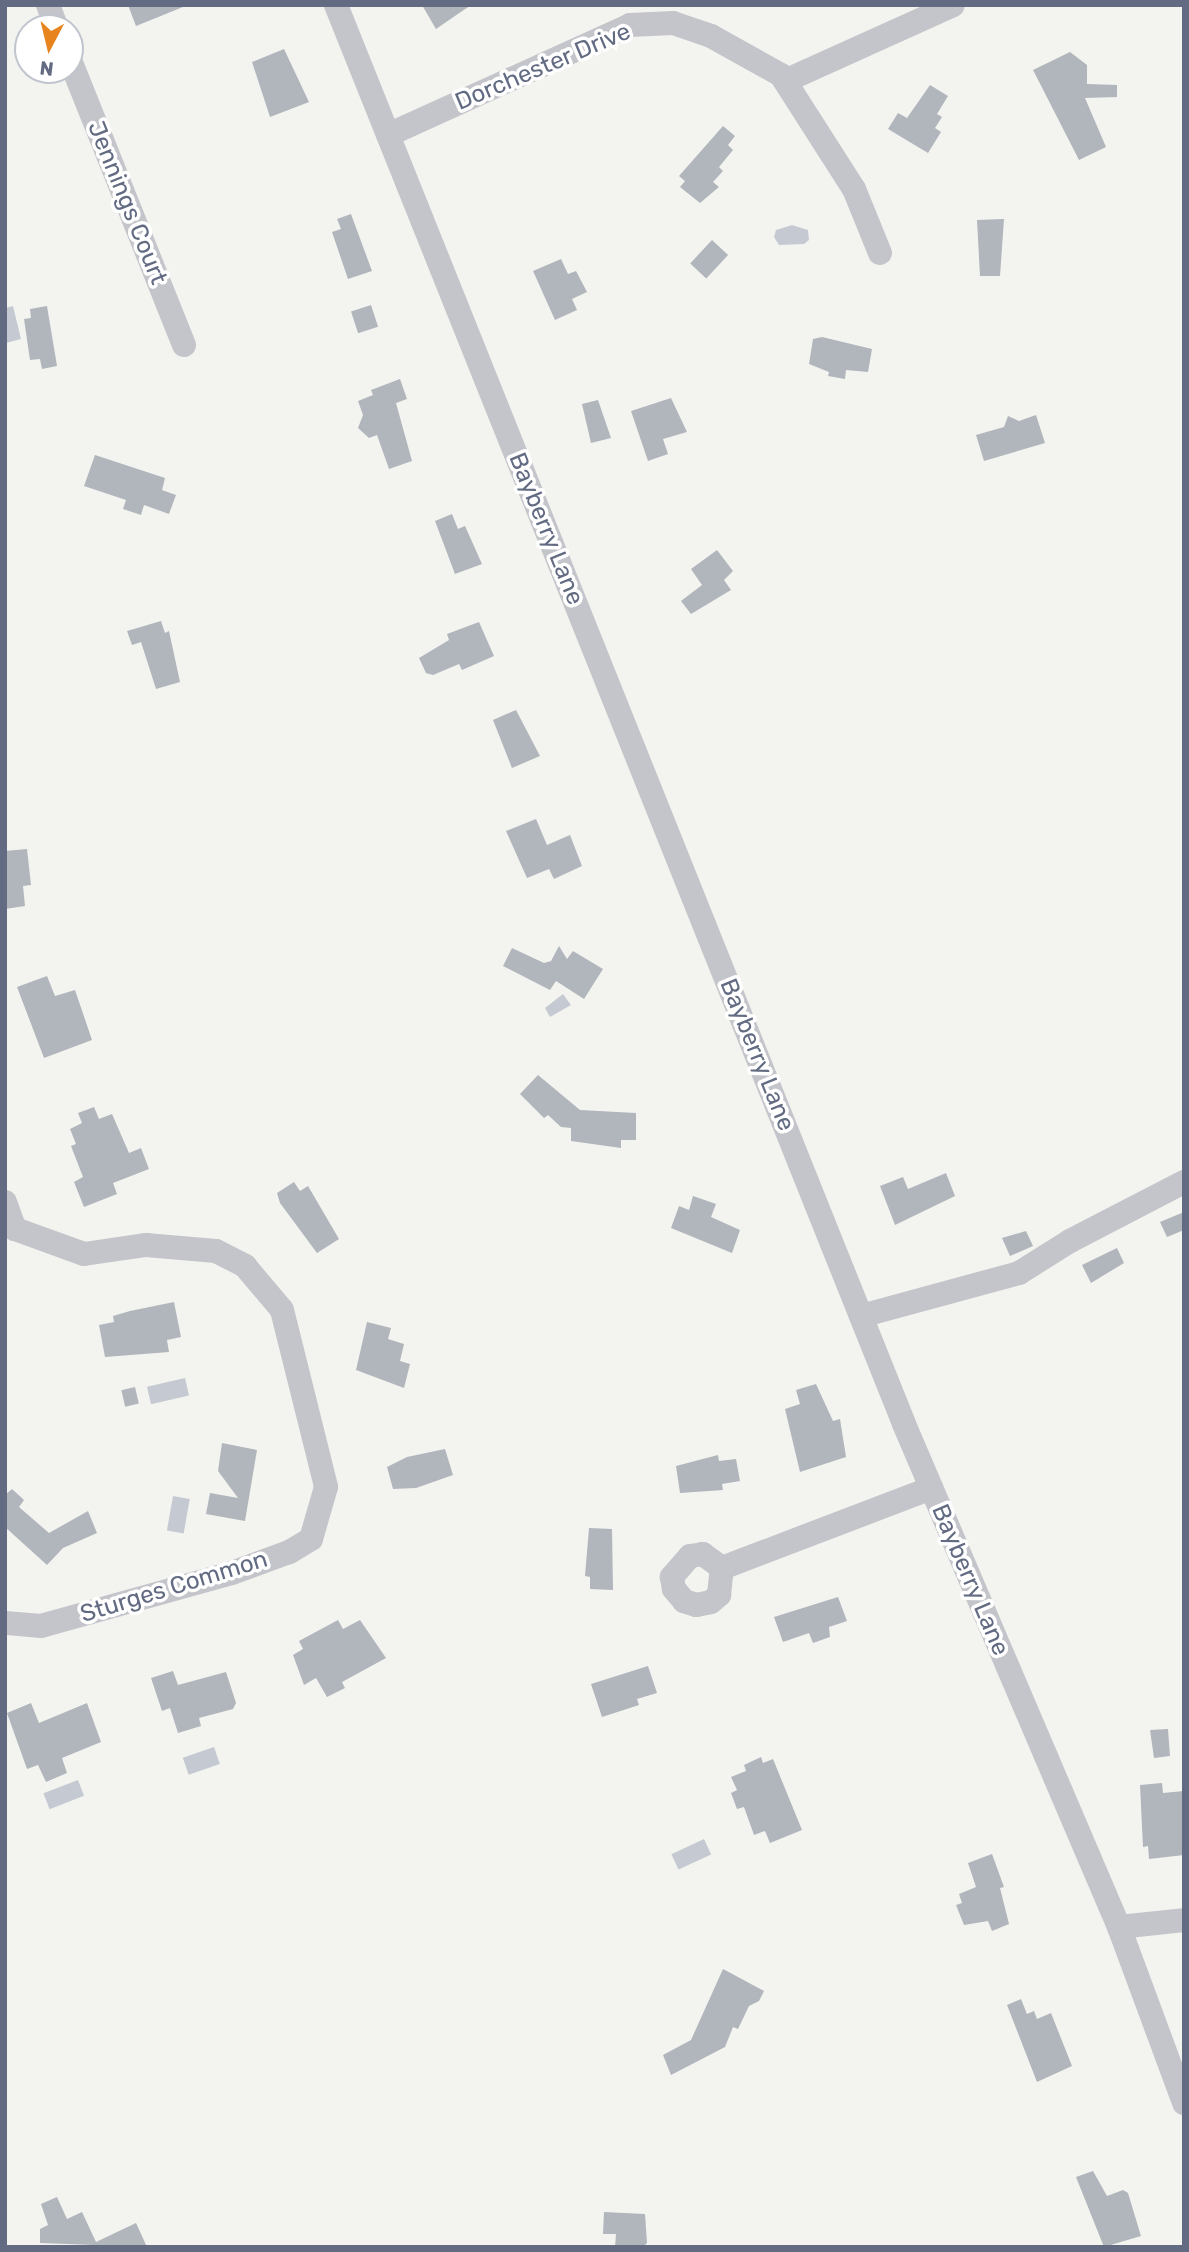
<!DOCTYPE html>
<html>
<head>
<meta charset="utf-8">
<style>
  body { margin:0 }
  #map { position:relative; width:1189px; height:2252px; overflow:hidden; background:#f3f4f0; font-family:Rubik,sans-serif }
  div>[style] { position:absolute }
  .water>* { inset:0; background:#c5cad2; transform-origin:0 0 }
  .building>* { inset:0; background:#b1b5bc; transform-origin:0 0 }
  .minor>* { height:24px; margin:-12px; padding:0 12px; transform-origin:12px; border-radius:12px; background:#c4c5ca }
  span { translate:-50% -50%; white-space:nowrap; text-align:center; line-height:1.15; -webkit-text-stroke:7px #fff; paint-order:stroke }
  .street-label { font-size:24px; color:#626b82 }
  .frame { position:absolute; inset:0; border:7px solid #626b82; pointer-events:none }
  .north { position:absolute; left:14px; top:14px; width:70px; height:70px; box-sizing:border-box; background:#fff; border:2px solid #c0c4cd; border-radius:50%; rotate:187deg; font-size:19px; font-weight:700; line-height:28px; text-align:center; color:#626b82 }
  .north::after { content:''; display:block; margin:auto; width:24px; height:32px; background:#e7841d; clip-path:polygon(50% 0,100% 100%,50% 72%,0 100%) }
</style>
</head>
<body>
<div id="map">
  <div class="water">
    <i style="clip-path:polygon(792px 225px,808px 230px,809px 240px,804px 244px,779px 245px,774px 237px,776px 230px)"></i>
    <i style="clip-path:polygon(13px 306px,21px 339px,6px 343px,5px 308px)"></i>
    <i style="clip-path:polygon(563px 994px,571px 1005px,550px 1017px,545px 1008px)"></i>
    <i style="left:185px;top:1378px;width:18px;height:39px;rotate:77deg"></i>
    <i style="left:173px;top:1496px;width:17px;height:35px;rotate:10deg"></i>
    <i style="left:214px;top:1747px;width:18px;height:33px;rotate:71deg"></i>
    <i style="left:78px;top:1780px;width:17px;height:37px;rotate:69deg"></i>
    <i style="left:704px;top:1839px;width:17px;height:36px;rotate:65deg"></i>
  </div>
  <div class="building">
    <i style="clip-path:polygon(128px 5px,183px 5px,183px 7px,136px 26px)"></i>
    <i style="clip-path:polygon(422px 5px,471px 5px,436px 29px)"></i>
    <i style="clip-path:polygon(284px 49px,309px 102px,270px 117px,252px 62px)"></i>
    <i style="clip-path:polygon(1070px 52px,1087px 65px,1087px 84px,1117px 85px,1117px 97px,1085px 98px,1106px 147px,1079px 160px,1033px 70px)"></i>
    <i style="clip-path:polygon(930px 85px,948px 96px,937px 114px,942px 117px,935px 128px,941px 132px,928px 153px,888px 129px,898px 113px,907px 118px)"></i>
    <i style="clip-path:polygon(723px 126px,735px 136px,728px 145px,733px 150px,719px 167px,723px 171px,713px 182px,719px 187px,700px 203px,680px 187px,685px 181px,679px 176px)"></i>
    <i style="clip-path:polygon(351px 214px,372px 271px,348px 279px,332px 232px,341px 229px,337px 219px)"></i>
    <i style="clip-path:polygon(1004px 219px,1000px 276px,980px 276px,977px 220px)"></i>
    <i style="left:712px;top:240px;width:22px;height:32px;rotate:43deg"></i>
    <i style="clip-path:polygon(561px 259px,568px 274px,576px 271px,587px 292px,572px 299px,577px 310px,555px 320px,533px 271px)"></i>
    <i style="left:371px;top:305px;width:23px;height:21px;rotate:72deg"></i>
    <i style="clip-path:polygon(47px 306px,57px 366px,42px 369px,40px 359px,30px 360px,24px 319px,31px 318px,30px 309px)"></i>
    <i style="clip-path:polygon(822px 337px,872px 349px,868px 372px,846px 370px,845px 379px,828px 376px,829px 372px,809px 364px,813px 339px)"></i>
    <i style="clip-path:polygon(400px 379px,407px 399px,396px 403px,412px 461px,389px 469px,377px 435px,369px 438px,358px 428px,363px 415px,358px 401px,373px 395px,371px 390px)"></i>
    <i style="clip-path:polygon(671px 398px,687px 432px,663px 439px,668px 454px,648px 461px,631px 411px)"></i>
    <i style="clip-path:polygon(598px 400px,611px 438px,591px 443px,582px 404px)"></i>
    <i style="clip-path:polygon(1036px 415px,1045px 443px,984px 461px,976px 435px,1004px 427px,1008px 416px,1019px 421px)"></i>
    <i style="clip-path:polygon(95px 455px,165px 478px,162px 490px,176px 495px,169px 514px,144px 505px,141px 515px,123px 509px,126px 500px,84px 486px)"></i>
    <i style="clip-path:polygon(452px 514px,458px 529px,465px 526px,482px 564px,455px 574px,435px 521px)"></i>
    <i style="clip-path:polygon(717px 550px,733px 571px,724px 580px,731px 590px,691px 614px,681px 601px,702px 585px,691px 569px)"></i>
    <i style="clip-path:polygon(161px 621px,165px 633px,169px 631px,180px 682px,156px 689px,141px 642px,132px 645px,127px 631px)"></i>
    <i style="clip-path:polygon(479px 622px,494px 656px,462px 670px,459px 664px,433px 675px,426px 673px,419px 658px,449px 640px,447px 634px)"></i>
    <i style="clip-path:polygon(516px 710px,540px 756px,512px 768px,493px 720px)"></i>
    <i style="clip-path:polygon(536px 819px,547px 845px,570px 835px,582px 866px,554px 879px,549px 869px,527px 878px,506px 831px)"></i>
    <i style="clip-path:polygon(27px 849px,31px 885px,23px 886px,25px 906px,5px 909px,5px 851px)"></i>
    <i style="clip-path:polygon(559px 946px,567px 959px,573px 951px,603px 969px,584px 999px,556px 981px,550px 990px,503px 966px,512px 948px,544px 963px,551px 961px)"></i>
    <i style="clip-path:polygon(47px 976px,55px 996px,75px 990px,92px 1040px,44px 1058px,17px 987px)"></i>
    <i style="clip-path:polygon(538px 1075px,580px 1110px,636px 1113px,636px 1140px,621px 1140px,621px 1148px,571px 1141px,571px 1128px,561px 1127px,548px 1115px,544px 1118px,520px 1094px)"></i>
    <i style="clip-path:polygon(94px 1107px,99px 1119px,112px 1114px,129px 1153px,141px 1148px,149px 1169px,113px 1183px,117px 1194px,84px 1207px,74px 1182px,83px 1177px,71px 1146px,76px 1144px,70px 1129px,82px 1123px,78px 1113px)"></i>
    <i style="clip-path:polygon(946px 1173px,955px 1196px,895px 1225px,880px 1186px,903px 1177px,908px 1189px)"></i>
    <i style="clip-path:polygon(294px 1182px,300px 1191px,308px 1186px,339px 1239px,317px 1253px,280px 1203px,277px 1193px)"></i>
    <i style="clip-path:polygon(693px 1196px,716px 1204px,711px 1217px,740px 1230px,732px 1253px,671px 1228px,679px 1206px,689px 1210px)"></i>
    <i style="clip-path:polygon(1184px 1212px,1184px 1230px,1167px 1237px,1160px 1222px)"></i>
    <i style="clip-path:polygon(1026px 1231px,1033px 1246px,1010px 1256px,1002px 1238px)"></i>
    <i style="clip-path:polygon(1117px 1248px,1124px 1263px,1091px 1283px,1082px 1265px)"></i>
    <i style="clip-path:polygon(174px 1302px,181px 1337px,167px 1340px,169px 1352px,105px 1357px,99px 1325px,114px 1322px,113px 1316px,130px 1311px)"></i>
    <i style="clip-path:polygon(367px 1322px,391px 1328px,388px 1339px,404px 1344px,400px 1361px,410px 1364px,404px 1388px,356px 1370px)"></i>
    <i style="clip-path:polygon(816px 1384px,833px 1421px,840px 1419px,846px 1457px,800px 1472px,785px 1409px,800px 1404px,796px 1390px)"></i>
    <i style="left:135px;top:1387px;width:17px;height:14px;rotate:77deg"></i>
    <i style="clip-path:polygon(222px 1443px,257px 1450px,245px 1521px,206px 1514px,210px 1493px,238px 1498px,218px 1471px)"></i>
    <i style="clip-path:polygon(445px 1449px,453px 1475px,416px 1488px,393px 1489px,387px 1467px,407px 1457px)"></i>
    <i style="clip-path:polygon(718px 1455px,719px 1461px,736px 1459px,740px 1481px,722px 1484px,723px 1490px,680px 1493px,676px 1466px)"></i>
    <i style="clip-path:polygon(12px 1489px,24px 1500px,19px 1507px,49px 1533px,88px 1511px,97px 1533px,63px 1548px,47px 1565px,5px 1527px,5px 1495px)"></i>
    <i style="clip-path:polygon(589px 1528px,612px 1529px,613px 1590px,590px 1589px,590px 1577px,585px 1576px)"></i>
    <i style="clip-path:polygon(838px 1597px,847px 1621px,829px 1627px,830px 1637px,813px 1643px,809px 1633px,783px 1642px,774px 1617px)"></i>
    <i style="clip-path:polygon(338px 1620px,343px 1629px,360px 1620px,386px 1658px,342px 1682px,345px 1688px,327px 1697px,316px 1678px,304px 1685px,293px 1655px,303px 1649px,299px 1641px)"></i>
    <i style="clip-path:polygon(648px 1666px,657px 1693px,637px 1699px,639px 1705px,602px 1717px,591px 1684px)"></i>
    <i style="clip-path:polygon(173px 1671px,178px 1685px,226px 1672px,236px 1703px,233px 1709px,199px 1718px,201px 1726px,178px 1733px,170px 1708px,162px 1711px,151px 1678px)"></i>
    <i style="clip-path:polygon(31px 1703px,39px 1723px,87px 1703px,101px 1742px,62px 1758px,67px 1773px,46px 1782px,38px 1765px,27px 1769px,7px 1713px)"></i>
    <i style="clip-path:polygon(1168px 1729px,1170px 1756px,1154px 1758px,1150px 1730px)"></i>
    <i style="clip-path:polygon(761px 1757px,763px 1763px,773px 1759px,802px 1830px,770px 1843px,765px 1831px,754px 1835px,744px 1807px,737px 1809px,731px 1793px,737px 1790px,731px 1777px,746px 1771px,744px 1765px)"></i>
    <i style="clip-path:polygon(1162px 1783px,1163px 1793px,1184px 1791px,1184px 1855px,1149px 1859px,1148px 1846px,1143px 1847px,1140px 1785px)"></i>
    <i style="clip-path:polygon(992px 1854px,1004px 1887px,1000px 1888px,1009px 1924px,992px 1931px,988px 1921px,964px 1925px,956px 1905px,962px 1903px,959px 1894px,976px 1887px,968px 1863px)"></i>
    <i style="clip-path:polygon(723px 1969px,764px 1991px,759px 2001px,749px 2006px,738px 2029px,733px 2027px,725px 2047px,671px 2075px,663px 2055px,691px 2040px)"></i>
    <i style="clip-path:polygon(1021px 1999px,1027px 2014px,1034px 2011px,1037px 2019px,1051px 2013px,1072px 2066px,1037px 2082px,1007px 2005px)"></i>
    <i style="clip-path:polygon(1093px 2171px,1107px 2196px,1123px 2190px,1128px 2193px,1141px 2236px,1104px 2247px,1076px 2177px)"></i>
    <i style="clip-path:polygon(57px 2197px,67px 2219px,82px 2212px,96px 2242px,136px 2223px,147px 2247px,40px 2243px,40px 2229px,48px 2225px,41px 2204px)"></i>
    <i style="clip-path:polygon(604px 2212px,645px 2214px,647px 2243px,643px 2247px,615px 2247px,616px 2234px,603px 2234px)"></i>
  </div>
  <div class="minor">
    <i style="left:48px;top:5px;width:25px;rotate:69deg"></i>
    <i style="left:336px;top:5px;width:1528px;rotate:68.18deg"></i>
    <i style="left:904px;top:1424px;width:547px;rotate:66.86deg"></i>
    <i style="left:1119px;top:1927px;width:188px;rotate:69.7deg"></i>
    <i style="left:70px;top:60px;width:307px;rotate:68.2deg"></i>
    <i style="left:785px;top:81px;width:184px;rotate:-24.3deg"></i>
    <i style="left:388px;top:135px;width:266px;rotate:-24.4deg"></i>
    <i style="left:630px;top:25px;width:43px;rotate:-2.7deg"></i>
    <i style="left:673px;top:23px;width:40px;rotate:18.9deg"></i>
    <i style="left:711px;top:36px;width:80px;rotate:29.1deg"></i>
    <i style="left:781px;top:75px;width:135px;rotate:57.4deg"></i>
    <i style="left:854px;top:189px;width:69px;rotate:67.9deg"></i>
    <i style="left:5px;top:1202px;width:29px;rotate:70deg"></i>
    <i style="left:15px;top:1229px;width:73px;rotate:19.9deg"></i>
    <i style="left:84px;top:1254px;width:63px;rotate:-8.3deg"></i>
    <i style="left:146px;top:1245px;width:70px;rotate:4.9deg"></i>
    <i style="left:216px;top:1251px;width:33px;rotate:27deg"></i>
    <i style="left:245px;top:1266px;width:57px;rotate:49.9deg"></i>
    <i style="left:282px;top:1310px;width:182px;rotate:76deg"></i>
    <i style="left:326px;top:1487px;width:54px;rotate:106.1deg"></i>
    <i style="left:311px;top:1539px;width:26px;rotate:149deg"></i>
    <i style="left:289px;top:1552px;width:61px;rotate:159.8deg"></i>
    <i style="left:232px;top:1573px;width:198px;rotate:164.5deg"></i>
    <i style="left:41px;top:1626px;width:36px;rotate:-175deg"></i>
    <i style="left:861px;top:1316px;width:164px;rotate:-15.2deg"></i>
    <i style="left:1019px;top:1273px;width:60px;rotate:-32.1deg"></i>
    <i style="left:1070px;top:1241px;width:128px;rotate:-27.4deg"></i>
    <i style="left:722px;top:1568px;width:24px;rotate:-144deg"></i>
    <i style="left:703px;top:1554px;width:13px;rotate:171deg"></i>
    <i style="left:690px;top:1556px;width:28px;rotate:131deg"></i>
    <i style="left:672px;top:1577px;width:12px;rotate:81deg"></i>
    <i style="left:674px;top:1589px;width:16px;rotate:50deg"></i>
    <i style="left:684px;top:1601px;width:13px;rotate:18deg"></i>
    <i style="left:696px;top:1605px;width:15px;rotate:-11deg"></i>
    <i style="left:711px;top:1602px;width:11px;rotate:-41deg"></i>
    <i style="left:719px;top:1595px;width:27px;rotate:-84deg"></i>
    <i style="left:722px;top:1568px;width:224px;rotate:-20.9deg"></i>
    <i style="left:1119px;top:1927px;width:65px;rotate:-6.1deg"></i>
  </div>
  <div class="street-label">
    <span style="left:543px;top:67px;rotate:-23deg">Dorchester Drive</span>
    <span style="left:127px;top:203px;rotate:68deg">Jennings Court</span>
    <span style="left:546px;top:529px;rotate:68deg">Bayberry Lane</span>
    <span style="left:757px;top:1055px;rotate:68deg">Bayberry Lane</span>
    <span style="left:970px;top:1580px;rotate:67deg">Bayberry Lane</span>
    <span style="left:174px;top:1587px;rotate:-17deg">Sturges Common</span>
  </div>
  <div class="frame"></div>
  <div class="north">N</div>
</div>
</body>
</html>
